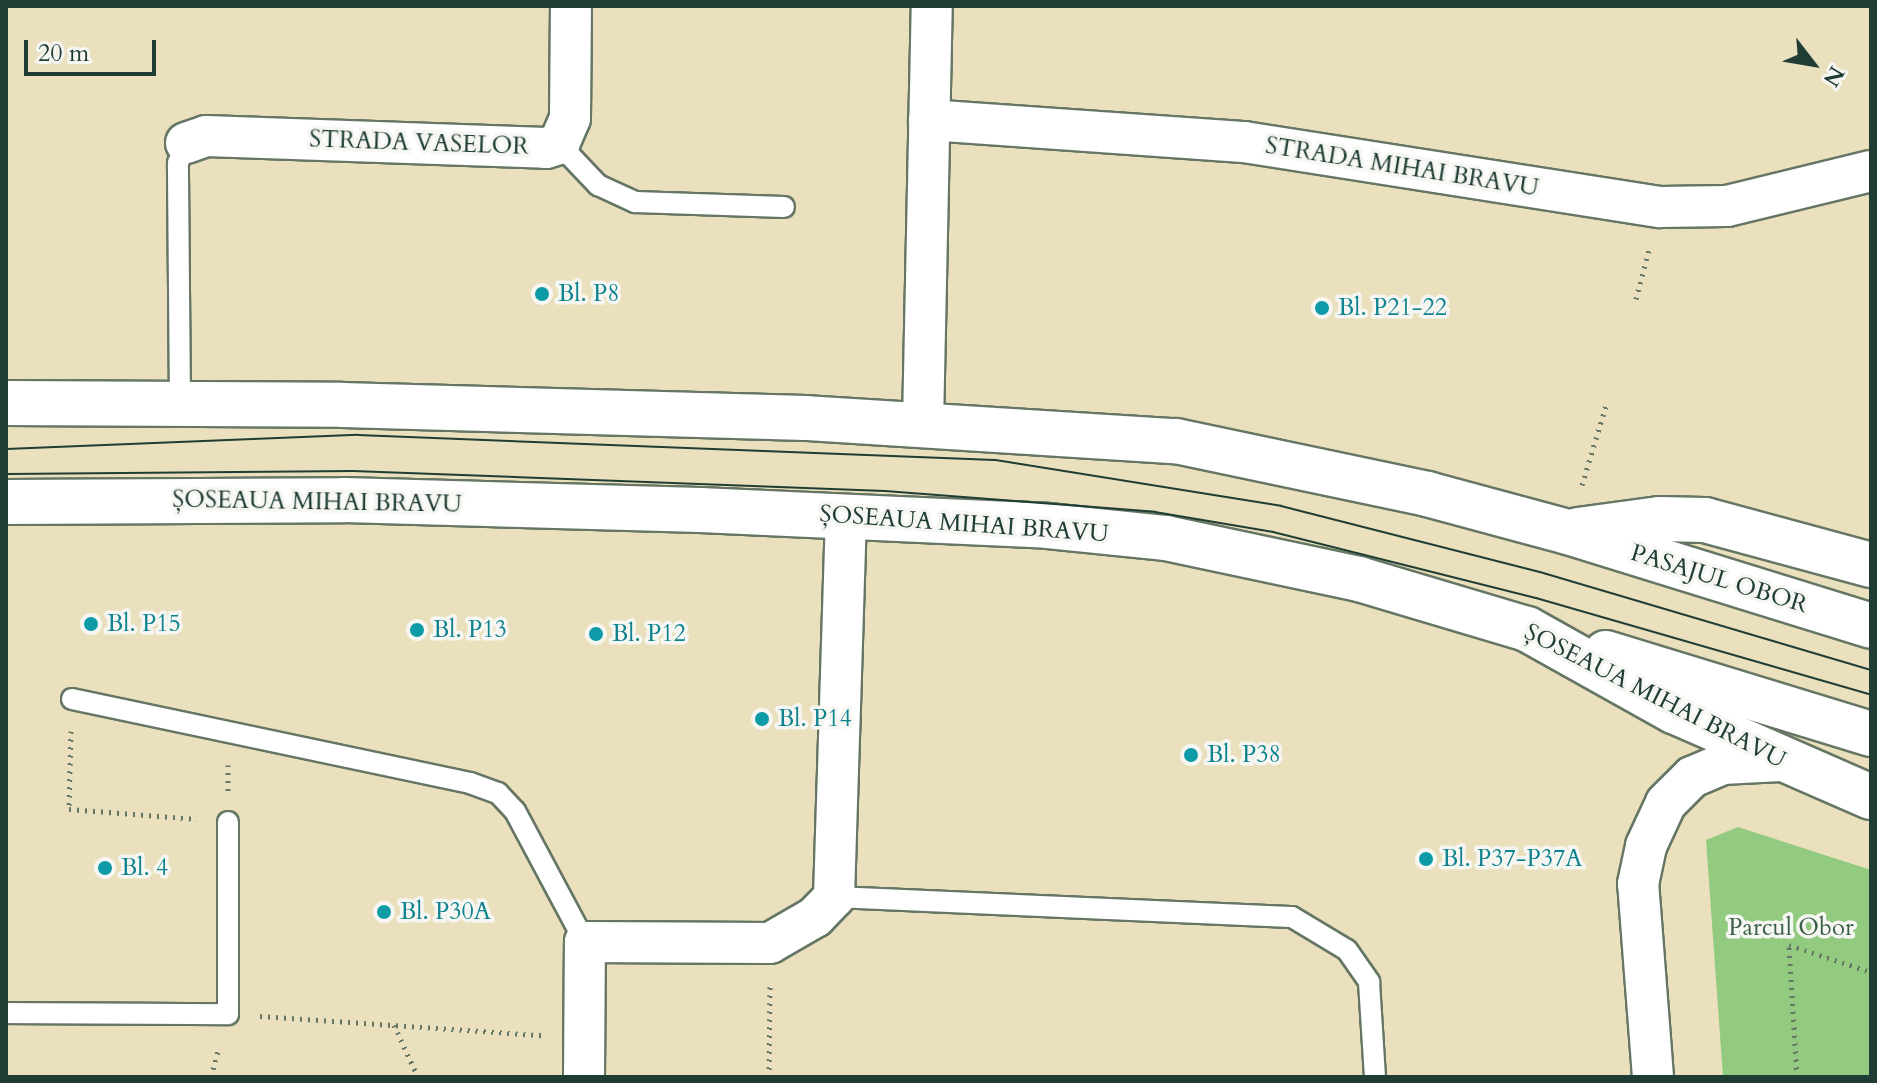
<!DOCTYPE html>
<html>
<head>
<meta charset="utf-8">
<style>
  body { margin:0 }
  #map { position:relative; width:1877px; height:1083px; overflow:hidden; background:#eae0bd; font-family:Cardo,serif }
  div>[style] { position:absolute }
  .green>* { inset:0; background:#92cb7f }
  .path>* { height:5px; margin-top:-2.5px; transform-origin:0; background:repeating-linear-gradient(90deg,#667664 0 2px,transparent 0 8px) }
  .roads { filter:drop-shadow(2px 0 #667664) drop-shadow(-2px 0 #667664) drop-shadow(0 2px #667664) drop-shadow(0 -2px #667664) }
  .lane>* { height:20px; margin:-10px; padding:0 10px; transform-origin:10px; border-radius:10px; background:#fff }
  .street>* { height:40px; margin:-20px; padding:0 20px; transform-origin:20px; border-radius:20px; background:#fff }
  .primary>* { height:44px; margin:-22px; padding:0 22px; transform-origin:22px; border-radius:22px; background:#fff }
  .tram>* { height:2px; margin:-1px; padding:0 1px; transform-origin:1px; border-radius:1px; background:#1f3d34 }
  .dots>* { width:22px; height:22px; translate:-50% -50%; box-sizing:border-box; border:4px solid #f6f6f2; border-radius:50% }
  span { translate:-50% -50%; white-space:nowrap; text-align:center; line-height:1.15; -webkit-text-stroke:7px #f6f6f2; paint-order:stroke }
  .street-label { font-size:24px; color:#1f3d34 }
  .culture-label { font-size:24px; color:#0d838f }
  .left { translate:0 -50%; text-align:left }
  .park-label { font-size:24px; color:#3c6047 }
  .frame { position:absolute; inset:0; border:8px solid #1f3d34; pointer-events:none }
  .north { position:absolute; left:1773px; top:24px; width:80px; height:80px; -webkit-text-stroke:6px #f6f6f2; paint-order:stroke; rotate:121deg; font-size:22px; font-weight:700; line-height:32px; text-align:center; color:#1f3d34 }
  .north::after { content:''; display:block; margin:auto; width:28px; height:36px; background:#1f3d34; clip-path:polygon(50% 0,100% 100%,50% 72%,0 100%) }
  .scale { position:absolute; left:24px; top:40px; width:132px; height:36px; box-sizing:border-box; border:4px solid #1f3d34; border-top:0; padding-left:10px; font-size:24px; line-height:28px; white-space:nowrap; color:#1f3d34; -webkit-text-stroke:6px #f6f6f2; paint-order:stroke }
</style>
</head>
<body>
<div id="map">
  <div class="green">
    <i style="clip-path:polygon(1738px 827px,1871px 870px,1871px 1077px,1723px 1077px,1706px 840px)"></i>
  </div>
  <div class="path">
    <i style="left:1636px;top:299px;width:55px;rotate:-75.2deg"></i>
    <i style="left:1582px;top:485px;width:87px;rotate:-73.2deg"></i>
    <i style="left:71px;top:731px;width:78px;rotate:91.5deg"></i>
    <i style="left:69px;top:809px;width:128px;rotate:4.5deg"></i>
    <i style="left:228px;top:765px;width:26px;rotate:90deg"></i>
    <i style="left:260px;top:1016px;width:282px;rotate:3.9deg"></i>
    <i style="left:394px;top:1025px;width:57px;rotate:65.2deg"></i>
    <i style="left:211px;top:1077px;width:31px;rotate:-75deg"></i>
    <i style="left:769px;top:1077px;width:93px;rotate:-89.4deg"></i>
    <i style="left:1797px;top:1077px;width:132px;rotate:-93.5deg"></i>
    <i style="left:1789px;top:945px;width:86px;rotate:18.2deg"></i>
  </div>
  <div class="roads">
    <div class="lane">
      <i style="left:559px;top:144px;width:57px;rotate:46.4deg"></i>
      <i style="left:598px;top:185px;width:41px;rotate:24.7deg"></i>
      <i style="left:635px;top:202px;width:149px;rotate:1.9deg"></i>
      <i style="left:180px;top:403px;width:240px;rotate:-90.5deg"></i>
      <i style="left:178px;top:163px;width:22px;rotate:-68deg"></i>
      <i style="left:72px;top:699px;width:407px;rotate:11.9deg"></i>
      <i style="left:470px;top:783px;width:30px;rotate:20deg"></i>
      <i style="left:498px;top:793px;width:25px;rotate:47deg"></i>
      <i style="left:515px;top:811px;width:149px;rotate:61.9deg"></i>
      <i style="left:834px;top:897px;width:458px;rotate:2.5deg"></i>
      <i style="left:1292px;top:917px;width:64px;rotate:31deg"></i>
      <i style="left:1347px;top:950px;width:39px;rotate:55deg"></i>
      <i style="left:1369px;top:982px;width:95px;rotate:86.4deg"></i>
      <i style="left:6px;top:1013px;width:222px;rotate:0.3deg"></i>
      <i style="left:228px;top:1014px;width:192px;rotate:-90deg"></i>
    </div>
    <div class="street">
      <i style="left:929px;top:120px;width:316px;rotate:4deg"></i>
      <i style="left:1244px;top:142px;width:421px;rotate:8.9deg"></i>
      <i style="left:1660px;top:207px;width:67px;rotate:-0.9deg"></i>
      <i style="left:1727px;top:206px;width:148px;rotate:-13.7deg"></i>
      <i style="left:186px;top:143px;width:21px;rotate:-19deg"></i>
      <i style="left:206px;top:136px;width:340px;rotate:2deg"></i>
      <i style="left:546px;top:148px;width:14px;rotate:-17deg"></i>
      <i style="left:559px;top:144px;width:28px;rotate:-67deg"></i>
      <i style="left:570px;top:118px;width:112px;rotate:-89.5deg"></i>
      <i style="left:923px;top:424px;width:418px;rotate:-88.8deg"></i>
      <i style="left:584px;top:1077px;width:135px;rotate:-89.6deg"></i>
      <i style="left:585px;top:942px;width:185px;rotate:0.3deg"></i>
      <i style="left:770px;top:943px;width:52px;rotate:-30deg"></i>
      <i style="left:815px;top:917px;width:28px;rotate:-46deg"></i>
      <i style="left:834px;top:897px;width:382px;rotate:-88.2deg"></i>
      <i style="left:1653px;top:1077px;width:194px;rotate:-94.4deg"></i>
      <i style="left:1638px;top:884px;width:39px;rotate:-78deg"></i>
      <i style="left:1646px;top:846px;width:47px;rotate:-65.1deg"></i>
      <i style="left:1666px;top:803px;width:37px;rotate:-45deg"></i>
      <i style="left:1692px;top:777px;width:34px;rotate:-23deg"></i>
      <i style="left:1723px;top:764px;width:57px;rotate:-3deg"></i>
    </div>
    <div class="primary">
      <i style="left:6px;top:403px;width:336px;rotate:0.3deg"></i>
      <i style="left:342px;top:405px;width:464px;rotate:1.6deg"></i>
      <i style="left:806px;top:418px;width:371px;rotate:3.6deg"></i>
      <i style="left:1176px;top:441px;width:257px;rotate:11.9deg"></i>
      <i style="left:1427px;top:494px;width:146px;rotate:15.1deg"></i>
      <i style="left:1568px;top:532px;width:317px;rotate:17.2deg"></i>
      <i style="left:6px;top:502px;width:338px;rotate:-0.3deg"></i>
      <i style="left:344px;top:500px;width:356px;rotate:1.6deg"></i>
      <i style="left:700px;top:510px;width:348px;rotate:2.6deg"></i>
      <i style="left:1048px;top:526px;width:119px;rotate:5.8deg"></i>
      <i style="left:1166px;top:538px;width:197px;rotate:12deg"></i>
      <i style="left:1359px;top:579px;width:175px;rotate:16.6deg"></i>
      <i style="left:1527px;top:629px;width:168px;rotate:29.2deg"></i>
      <i style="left:1674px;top:711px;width:215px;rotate:23.6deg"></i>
      <i style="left:1578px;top:530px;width:82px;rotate:-7.7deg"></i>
      <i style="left:1659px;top:519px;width:46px;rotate:1.2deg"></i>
      <i style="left:1705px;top:520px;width:172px;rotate:15.2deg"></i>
      <i style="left:1606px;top:653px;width:277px;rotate:17deg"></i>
    </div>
  </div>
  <div class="tram">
    <i style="left:6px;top:449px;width:352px;rotate:-2.3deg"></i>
    <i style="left:358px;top:435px;width:637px;rotate:2.25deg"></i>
    <i style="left:995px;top:460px;width:290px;rotate:9.1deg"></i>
    <i style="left:1281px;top:506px;width:267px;rotate:14.3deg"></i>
    <i style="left:1540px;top:572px;width:345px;rotate:16.5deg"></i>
    <i style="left:6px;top:474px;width:347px;rotate:-0.5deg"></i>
    <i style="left:353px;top:471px;width:532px;rotate:2.15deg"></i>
    <i style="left:885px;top:491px;width:271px;rotate:4.4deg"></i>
    <i style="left:1155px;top:512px;width:120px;rotate:9.6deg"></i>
    <i style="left:1273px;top:532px;width:271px;rotate:14.1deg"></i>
    <i style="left:1536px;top:598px;width:349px;rotate:16.1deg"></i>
  </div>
  <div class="dots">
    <i style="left:542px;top:294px;background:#0f9aa8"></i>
    <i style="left:1322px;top:308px;background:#0f9aa8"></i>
    <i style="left:91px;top:624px;background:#0f9aa8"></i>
    <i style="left:417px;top:630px;background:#0f9aa8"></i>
    <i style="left:596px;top:634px;background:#0f9aa8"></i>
    <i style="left:762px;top:719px;background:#0f9aa8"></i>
    <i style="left:1191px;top:755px;background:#0f9aa8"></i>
    <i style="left:1426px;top:859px;background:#0f9aa8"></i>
    <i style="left:105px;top:868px;background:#0f9aa8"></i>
    <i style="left:384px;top:912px;background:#0f9aa8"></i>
  </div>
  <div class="street-label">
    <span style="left:419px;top:143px;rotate:2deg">STRADA VASELOR</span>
    <span style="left:1402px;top:167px;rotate:9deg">STRADA MIHAI BRAVU</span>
    <span style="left:317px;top:502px;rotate:1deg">ȘOSEAUA MIHAI BRAVU</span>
    <span style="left:964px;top:524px;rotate:4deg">ȘOSEAUA MIHAI BRAVU</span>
    <span style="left:1719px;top:579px;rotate:17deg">PASAJUL OBOR</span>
    <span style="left:1655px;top:696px;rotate:27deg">ȘOSEAUA MIHAI BRAVU</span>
  </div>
  <div class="culture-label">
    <span class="left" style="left:558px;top:294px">Bl. P8</span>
    <span class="left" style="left:1338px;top:308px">Bl. P21-22</span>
    <span class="left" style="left:107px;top:624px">Bl. P15</span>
    <span class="left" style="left:433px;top:630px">Bl. P13</span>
    <span class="left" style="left:612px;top:634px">Bl. P12</span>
    <span class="left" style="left:778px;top:719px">Bl. P14</span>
    <span class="left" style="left:1207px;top:755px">Bl. P38</span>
    <span class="left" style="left:1442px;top:859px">Bl. P37-P37A</span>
    <span class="left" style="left:121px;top:868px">Bl. 4</span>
    <span class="left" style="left:400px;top:912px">Bl. P30A</span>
  </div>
  <div class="park-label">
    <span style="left:1791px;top:928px">Parcul Obor</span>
  </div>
  <div class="frame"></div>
  <div class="north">N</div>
  <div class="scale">20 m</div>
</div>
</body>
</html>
